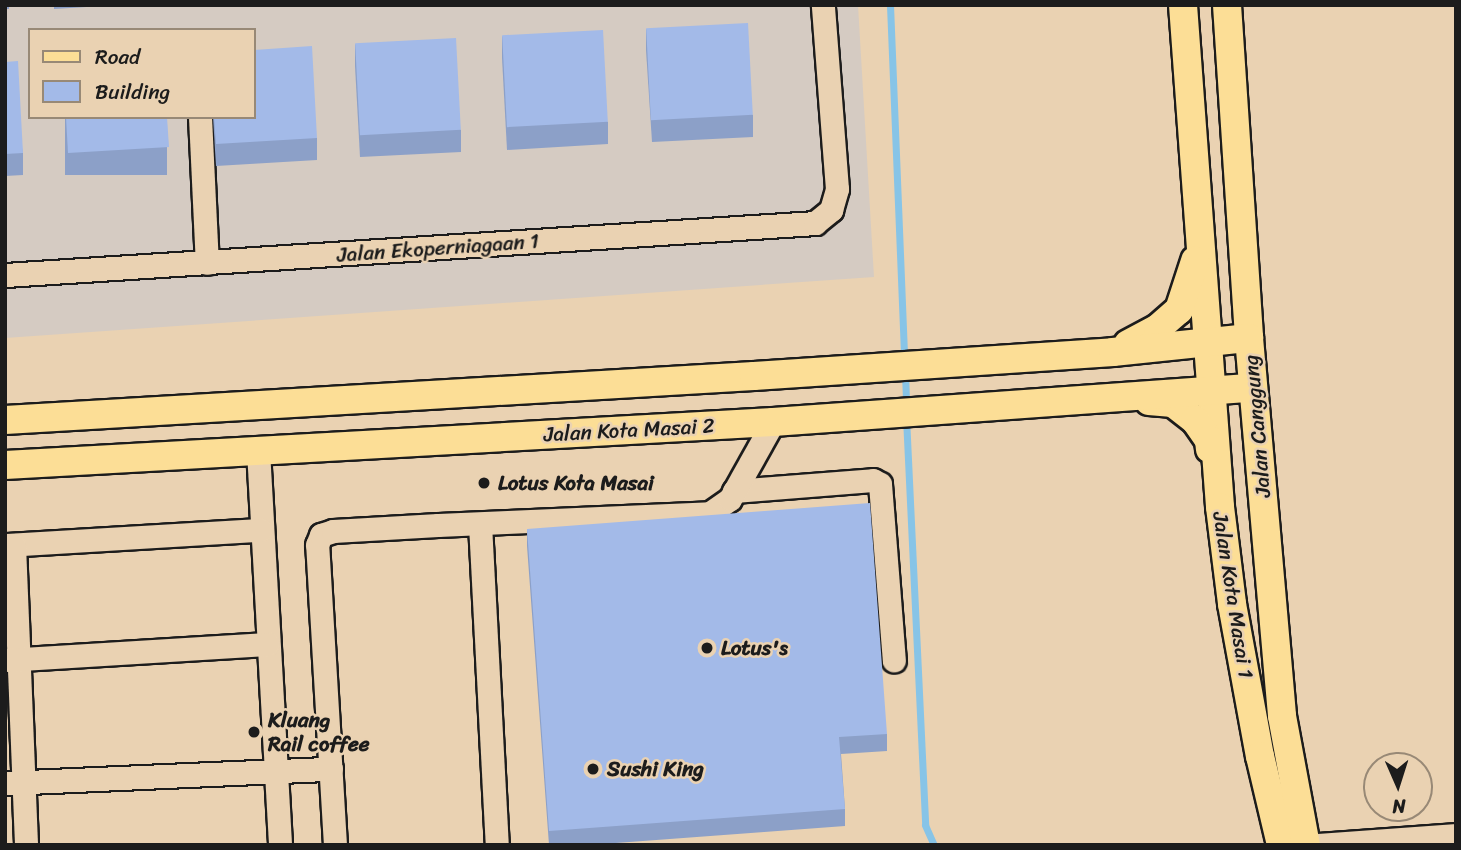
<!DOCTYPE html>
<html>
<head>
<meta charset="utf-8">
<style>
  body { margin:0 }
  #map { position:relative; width:1461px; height:850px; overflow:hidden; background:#ead2b2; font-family:Sriracha,sans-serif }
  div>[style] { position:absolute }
  .built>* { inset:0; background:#d5cbc2 }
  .stream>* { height:7px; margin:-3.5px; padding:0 3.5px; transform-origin:3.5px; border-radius:3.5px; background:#87c4e7 }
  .roads { filter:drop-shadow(2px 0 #1c1c1c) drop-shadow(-2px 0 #1c1c1c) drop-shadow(0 2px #1c1c1c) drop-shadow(0 -2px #1c1c1c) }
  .minor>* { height:23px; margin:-11.5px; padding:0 11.5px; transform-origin:11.5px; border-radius:11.5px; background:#ead2b2 }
  .major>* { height:28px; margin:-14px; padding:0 14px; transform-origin:14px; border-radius:14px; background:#fcde96 }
  .wall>* { inset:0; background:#8ca0c8; transform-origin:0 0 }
  .building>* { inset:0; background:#a3bae8; transform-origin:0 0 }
  .dots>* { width:19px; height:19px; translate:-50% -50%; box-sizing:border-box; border:4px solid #ead2b2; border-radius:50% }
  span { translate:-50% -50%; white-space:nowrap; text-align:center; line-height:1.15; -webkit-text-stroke:5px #ead2b2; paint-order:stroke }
  .street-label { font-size:21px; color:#1c1c1c }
  .poi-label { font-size:21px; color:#1c1c1c; font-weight:700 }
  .left { translate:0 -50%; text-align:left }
  .frame { position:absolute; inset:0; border:7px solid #1c1c1c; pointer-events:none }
  .legend { position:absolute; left:28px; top:28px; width:228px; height:91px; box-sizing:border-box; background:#ead2b2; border:2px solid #988976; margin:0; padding:9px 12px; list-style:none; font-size:21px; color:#1c1c1c }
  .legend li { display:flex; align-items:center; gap:14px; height:35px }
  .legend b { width:35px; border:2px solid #988976 }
  .north { position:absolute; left:1363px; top:752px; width:70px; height:70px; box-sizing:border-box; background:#ead2b2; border:2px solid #988976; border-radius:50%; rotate:177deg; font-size:19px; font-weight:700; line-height:28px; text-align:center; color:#1c1c1c }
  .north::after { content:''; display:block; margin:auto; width:24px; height:32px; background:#1c1c1c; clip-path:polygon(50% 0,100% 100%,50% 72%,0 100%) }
</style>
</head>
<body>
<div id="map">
  <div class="built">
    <i style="clip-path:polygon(evenodd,5px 5px,858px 5px,874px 277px,5px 338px,5px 5px,30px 30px,254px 30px,254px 117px,30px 117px,30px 30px)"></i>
  </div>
  <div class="stream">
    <i style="left:890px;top:5px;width:355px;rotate:87.7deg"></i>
    <i style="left:905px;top:372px;width:33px;rotate:88deg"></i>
    <i style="left:906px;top:417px;width:408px;rotate:87.3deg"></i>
    <i style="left:925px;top:825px;width:22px;rotate:66deg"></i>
  </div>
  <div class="roads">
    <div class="minor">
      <i style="left:200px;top:117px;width:146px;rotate:87.3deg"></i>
      <i style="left:5px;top:275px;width:812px;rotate:-3.67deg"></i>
      <i style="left:815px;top:223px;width:21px;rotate:-39deg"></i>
      <i style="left:831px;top:210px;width:22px;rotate:-74deg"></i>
      <i style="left:837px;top:189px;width:185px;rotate:-94.4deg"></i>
      <i style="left:258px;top:450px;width:396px;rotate:86.8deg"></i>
      <i style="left:734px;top:491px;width:139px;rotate:-4.5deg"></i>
      <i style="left:873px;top:480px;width:8px;rotate:30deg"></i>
      <i style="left:880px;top:484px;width:177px;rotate:85.5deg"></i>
      <i style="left:480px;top:524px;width:321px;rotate:87deg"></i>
      <i style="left:5px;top:545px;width:256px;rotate:-3.4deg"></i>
      <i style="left:14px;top:545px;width:300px;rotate:87.7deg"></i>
      <i style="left:5px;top:660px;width:263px;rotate:-3.5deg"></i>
      <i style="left:5px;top:783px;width:326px;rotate:-2.5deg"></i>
      <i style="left:335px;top:845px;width:301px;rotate:-93.4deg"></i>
      <i style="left:317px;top:545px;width:11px;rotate:-68deg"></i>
      <i style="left:321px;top:535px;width:13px;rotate:-18deg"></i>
      <i style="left:333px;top:531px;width:105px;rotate:-3.3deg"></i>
      <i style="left:438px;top:525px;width:272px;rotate:-2.5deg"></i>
      <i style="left:710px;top:513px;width:24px;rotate:-35deg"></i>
      <i style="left:730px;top:499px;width:88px;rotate:-60.8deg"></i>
      <i style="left:1319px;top:845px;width:137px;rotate:-4.2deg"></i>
    </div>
    <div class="major">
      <i style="left:1183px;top:5px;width:503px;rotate:85.78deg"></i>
      <i style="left:1220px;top:507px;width:98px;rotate:82.9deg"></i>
      <i style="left:1232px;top:604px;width:155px;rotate:79.6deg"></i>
      <i style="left:1260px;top:756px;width:91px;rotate:76.7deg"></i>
      <i style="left:1227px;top:5px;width:334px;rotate:86.2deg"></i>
      <i style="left:1249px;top:338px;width:379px;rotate:85deg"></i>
      <i style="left:1282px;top:716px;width:131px;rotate:79.5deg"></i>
      <i style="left:1128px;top:344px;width:34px;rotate:-28deg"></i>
      <i style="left:1158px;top:328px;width:28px;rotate:-41deg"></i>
      <i style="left:1179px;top:310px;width:52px;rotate:-71.9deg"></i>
      <i style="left:1149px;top:401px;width:24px;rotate:5deg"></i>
      <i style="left:1173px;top:403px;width:28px;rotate:38deg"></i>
      <i style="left:1195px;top:420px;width:24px;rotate:55deg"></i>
      <i style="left:1209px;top:440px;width:9px;rotate:84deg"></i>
      <i style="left:5px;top:420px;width:750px;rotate:-3.36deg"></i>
      <i style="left:754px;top:376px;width:360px;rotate:-3.8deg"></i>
      <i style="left:1113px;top:352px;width:137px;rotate:-5.9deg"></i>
      <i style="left:5px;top:465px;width:769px;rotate:-3.2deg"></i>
      <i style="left:773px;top:422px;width:481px;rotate:-4.1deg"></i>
    </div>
  </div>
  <div class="wall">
    <i style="left:5px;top:5px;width:4px;height:4px"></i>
    <i style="clip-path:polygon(54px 5px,119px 5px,54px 9px)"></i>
    <i style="clip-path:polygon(646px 29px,753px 115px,753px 137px,652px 142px,646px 50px)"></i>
    <i style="clip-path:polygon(502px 36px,608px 122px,608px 144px,507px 150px,502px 58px)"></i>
    <i style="clip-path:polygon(355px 44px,461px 130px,461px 152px,360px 157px,355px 66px)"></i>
    <i style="clip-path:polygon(5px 62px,23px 153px,23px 175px,5px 176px)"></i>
    <i style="left:65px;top:117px;width:102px;height:58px"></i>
    <i style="clip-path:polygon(213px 117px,254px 117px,317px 138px,317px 160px,216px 166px)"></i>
    <i style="clip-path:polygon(527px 529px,887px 734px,887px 751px,841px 754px,845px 809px,845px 826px,589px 845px,549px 845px,527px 546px)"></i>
  </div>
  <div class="building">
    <i style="left:748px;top:23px;width:92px;height:102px;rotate:87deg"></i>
    <i style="left:603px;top:30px;width:92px;height:101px;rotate:87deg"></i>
    <i style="left:456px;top:38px;width:92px;height:101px;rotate:87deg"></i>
    <i style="clip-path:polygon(312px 46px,317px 138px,216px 144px,214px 117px,254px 117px,254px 50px)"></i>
    <i style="clip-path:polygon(18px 61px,23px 153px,5px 154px,5px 62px)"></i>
    <i style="clip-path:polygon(66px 117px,167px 117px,169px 147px,68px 153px)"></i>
    <i style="clip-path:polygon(870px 503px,887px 734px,839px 737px,845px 809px,549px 831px,527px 529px)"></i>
  </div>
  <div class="dots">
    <i style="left:484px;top:483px;background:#1c1c1c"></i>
    <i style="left:707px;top:648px;background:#1c1c1c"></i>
    <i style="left:254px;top:732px;background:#1c1c1c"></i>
    <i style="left:593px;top:769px;background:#1c1c1c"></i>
  </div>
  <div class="street-label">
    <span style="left:438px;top:248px;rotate:-4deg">Jalan Ekoperniagaan 1</span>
    <span style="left:1257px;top:426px;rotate:-95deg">Jalan Canggung</span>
    <span style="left:629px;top:430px;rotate:-3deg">Jalan Kota Masai 2</span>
    <span style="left:1233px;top:595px;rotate:81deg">Jalan Kota Masai 1</span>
  </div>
  <div class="poi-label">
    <span class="left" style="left:498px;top:483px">Lotus Kota Masai</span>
    <span class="left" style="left:721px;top:648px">Lotus's</span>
    <span class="left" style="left:268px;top:732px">Kluang<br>Rail coffee</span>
    <span class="left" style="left:607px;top:769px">Sushi King</span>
  </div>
  <div class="frame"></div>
  <ul class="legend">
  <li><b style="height:9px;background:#fcde96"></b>Road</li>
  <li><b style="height:19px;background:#a3bae8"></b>Building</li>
  </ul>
  <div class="north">N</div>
</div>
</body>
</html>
